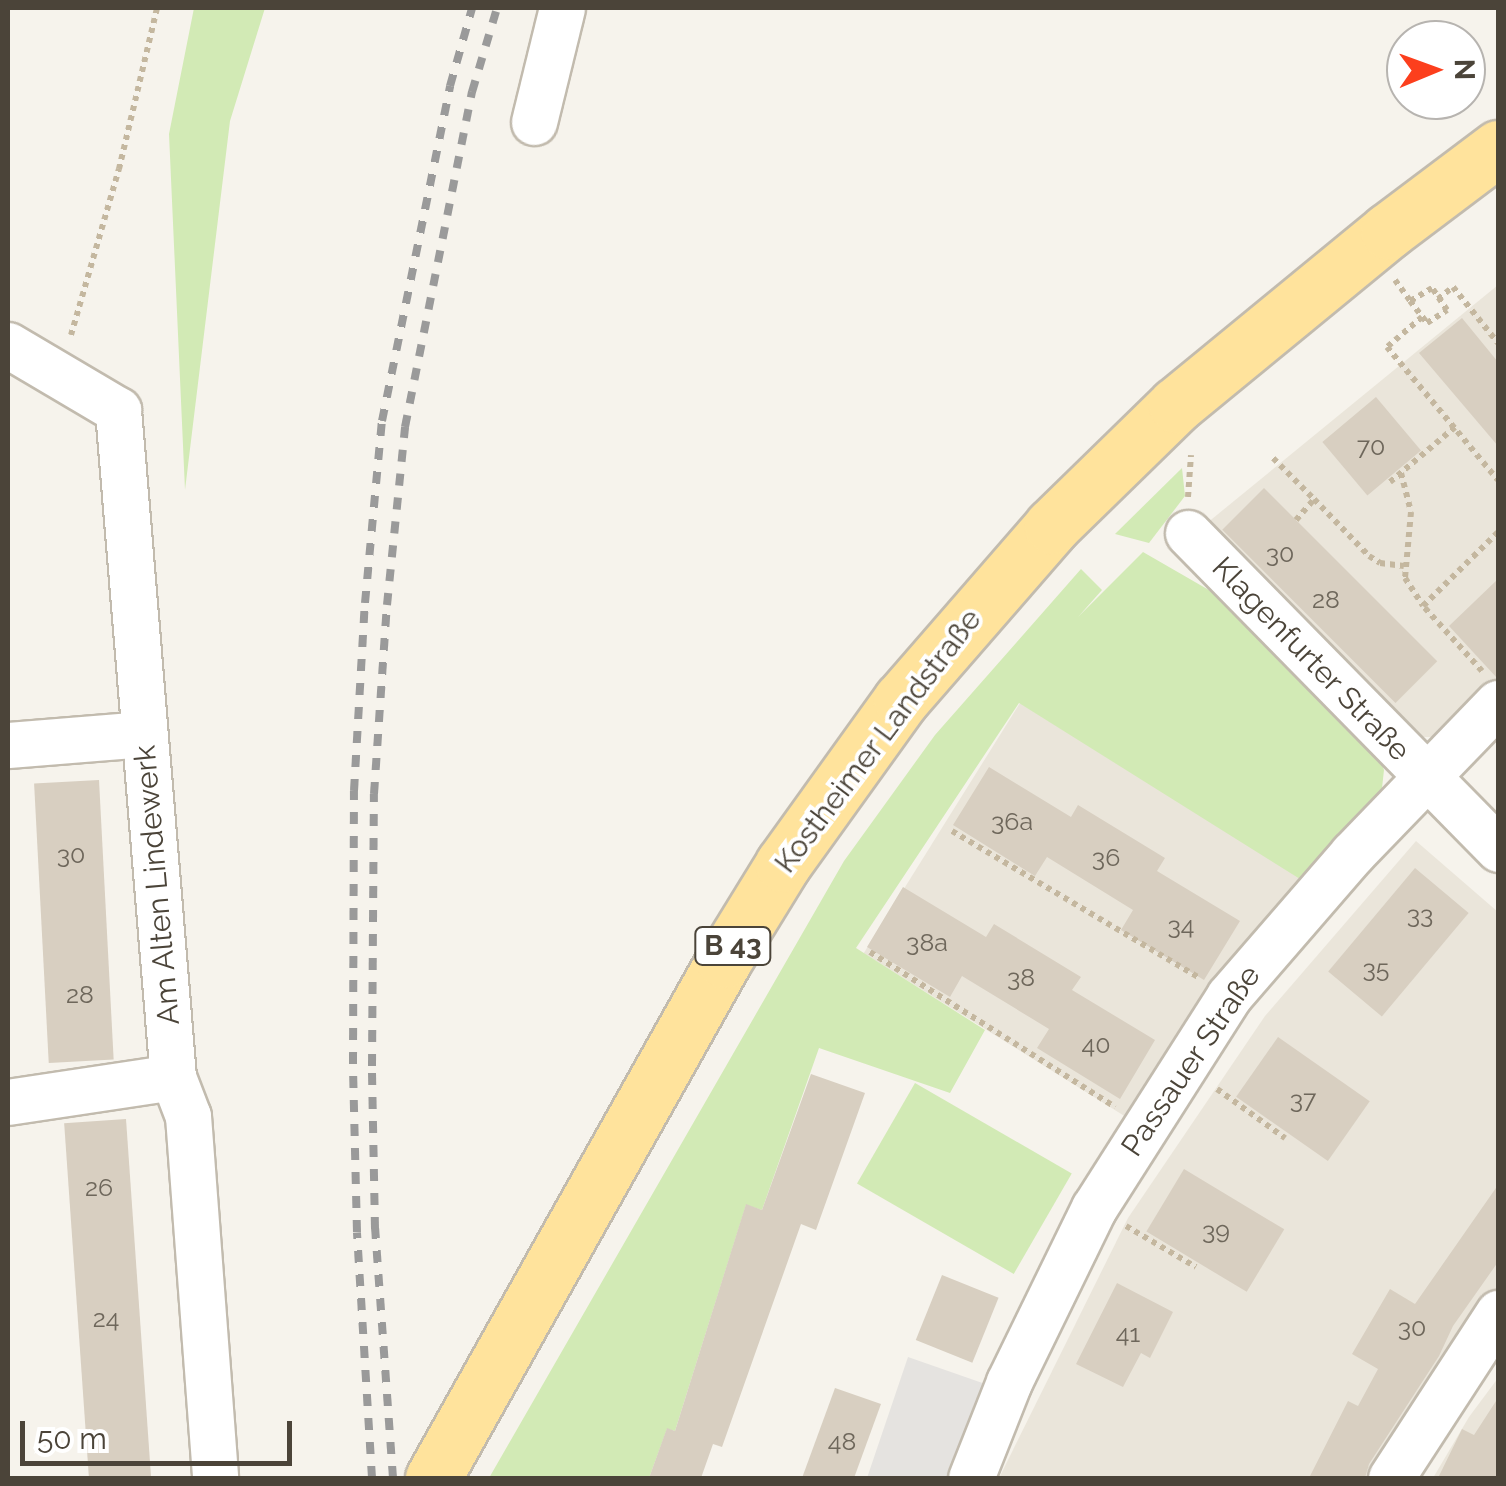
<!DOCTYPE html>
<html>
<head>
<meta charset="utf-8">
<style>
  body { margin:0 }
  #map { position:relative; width:1506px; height:1486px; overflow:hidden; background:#f6f3ec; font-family:Raleway,sans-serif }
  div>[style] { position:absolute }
  .residential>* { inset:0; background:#eae5da; transform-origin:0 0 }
  .green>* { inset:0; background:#d2eab5; transform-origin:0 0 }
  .parking>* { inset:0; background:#e5e3e0 }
  .building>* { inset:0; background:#d8cfc1; transform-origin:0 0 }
  .path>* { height:6px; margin-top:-3px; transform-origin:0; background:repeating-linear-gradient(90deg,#c4b79f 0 5px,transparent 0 10px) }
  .roads { filter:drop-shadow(2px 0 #c2bbae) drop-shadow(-2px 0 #c2bbae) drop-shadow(0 2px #c2bbae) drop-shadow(0 -2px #c2bbae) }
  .minor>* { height:45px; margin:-22.5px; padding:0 22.5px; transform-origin:22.5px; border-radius:22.5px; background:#fff }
  .major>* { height:55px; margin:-27.5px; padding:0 27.5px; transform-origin:27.5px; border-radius:27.5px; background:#ffe39c }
  .rail>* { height:8px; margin-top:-4px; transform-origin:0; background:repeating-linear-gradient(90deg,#9a9a9a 0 12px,transparent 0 24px) }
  span { translate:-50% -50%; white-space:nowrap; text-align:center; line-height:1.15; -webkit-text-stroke:8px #fff; paint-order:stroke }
  .number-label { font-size:25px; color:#6e675b }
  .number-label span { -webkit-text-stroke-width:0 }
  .shield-label span { padding:2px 8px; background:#fff; border:2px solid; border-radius:8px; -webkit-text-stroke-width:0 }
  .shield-label { font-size:28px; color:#4b4439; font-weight:700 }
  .street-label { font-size:30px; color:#4b4439 }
  .frame { position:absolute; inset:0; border:10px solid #4b4439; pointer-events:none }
  .north { position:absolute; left:1386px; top:20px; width:100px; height:100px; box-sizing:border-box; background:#fff; border:2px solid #b7b4b0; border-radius:50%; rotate:89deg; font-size:28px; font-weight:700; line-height:40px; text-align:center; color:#4b4439 }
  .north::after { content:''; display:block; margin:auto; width:35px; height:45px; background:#fc3f1d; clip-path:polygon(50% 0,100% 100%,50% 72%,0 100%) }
  .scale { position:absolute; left:20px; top:1421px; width:272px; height:45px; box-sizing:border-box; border:5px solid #4b4439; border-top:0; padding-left:12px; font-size:30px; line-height:35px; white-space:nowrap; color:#4b4439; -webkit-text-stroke:8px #fff; paint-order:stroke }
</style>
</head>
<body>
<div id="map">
  <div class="residential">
    <i style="clip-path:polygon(1498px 285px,1498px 690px,1445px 737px,1412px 737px,1201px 528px)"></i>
    <i style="left:1020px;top:703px;width:340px;height:295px;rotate:32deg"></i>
    <i style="clip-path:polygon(1416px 841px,1498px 912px,1498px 1286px,1379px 1478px,999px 1478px,1128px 1218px,1265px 1016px)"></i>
    <i style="clip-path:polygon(1498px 1378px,1498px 1478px,1433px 1478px,1469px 1417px)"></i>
  </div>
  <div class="green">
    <i style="clip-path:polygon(194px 8px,265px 8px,230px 121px,185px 490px,169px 134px)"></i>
    <i style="clip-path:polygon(1182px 468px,1185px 496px,1149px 543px,1115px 534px)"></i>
    <i style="clip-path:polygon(1143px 552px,1221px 597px,1380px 759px,1384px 770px,1381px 797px,1308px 884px,1019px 703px,856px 948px,985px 1030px,950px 1093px,819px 1048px,762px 1210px,746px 1205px,675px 1431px,667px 1429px,649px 1478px,489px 1478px,844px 861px,935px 735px,1081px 569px,1102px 590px,1078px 617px)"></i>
    <i style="left:915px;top:1083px;width:181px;height:116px;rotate:30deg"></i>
  </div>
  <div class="parking">
    <i style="clip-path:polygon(908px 1357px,991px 1386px,948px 1478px,867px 1478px)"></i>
  </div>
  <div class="building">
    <i style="clip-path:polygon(1462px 318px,1498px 362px,1498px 446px,1419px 353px)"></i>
    <i style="left:1376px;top:397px;width:70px;height:70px;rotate:50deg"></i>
    <i style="left:1264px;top:488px;width:245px;height:59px;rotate:45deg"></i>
    <i style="clip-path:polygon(1498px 579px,1498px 678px,1497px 678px,1449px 626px)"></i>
    <i style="clip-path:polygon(989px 767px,1071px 817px,1078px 805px,1165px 858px,1157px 871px,1240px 921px,1204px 980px,1121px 930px,1133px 910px,1047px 857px,1035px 876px,953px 825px)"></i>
    <i style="left:99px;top:780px;width:280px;height:65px;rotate:87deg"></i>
    <i style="left:1415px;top:868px;width:70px;height:135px;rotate:40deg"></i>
    <i style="clip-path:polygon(903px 887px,986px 937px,994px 924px,1081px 977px,1072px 990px,1155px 1040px,1120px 1099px,1037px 1048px,1049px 1029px,962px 976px,950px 997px,867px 947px)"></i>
    <i style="left:1278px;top:1037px;width:112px;height:73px;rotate:35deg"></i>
    <i style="clip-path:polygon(811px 1074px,865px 1093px,816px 1230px,801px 1224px,722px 1447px,713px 1444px,701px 1478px,649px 1478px,667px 1428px,675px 1431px,746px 1204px,762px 1210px)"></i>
    <i style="left:126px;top:1119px;width:360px;height:62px;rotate:86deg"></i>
    <i style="left:1184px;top:1169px;width:117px;height:73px;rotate:31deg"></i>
    <i style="clip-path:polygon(1498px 1185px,1498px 1262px,1453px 1326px,1439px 1356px,1369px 1464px,1365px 1478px,1309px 1478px,1348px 1401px,1358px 1406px,1378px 1369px,1352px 1354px,1390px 1289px,1415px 1304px)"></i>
    <i style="left:942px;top:1275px;width:61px;height:70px;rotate:22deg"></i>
    <i style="clip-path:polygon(1117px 1283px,1173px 1312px,1150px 1358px,1141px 1353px,1123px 1387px,1076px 1364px)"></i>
    <i style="clip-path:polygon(835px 1388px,881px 1404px,854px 1478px,802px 1478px)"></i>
    <i style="clip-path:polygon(1498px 1398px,1498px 1478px,1438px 1478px,1462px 1429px,1474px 1435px)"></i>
  </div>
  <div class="path">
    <i style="left:1395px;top:280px;width:26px;rotate:54deg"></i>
    <i style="left:1410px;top:301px;width:28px;rotate:52deg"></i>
    <i style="left:1427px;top:323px;width:24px;rotate:-33deg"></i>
    <i style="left:1447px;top:310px;width:27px;rotate:-124deg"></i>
    <i style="left:1432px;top:288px;width:26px;rotate:149deg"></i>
    <i style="left:1438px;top:299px;width:19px;rotate:-39deg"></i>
    <i style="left:1453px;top:287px;width:72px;rotate:51.2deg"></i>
    <i style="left:1422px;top:317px;width:46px;rotate:139.4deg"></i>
    <i style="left:1387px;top:347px;width:173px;rotate:50.2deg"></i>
    <i style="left:71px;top:335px;width:173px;rotate:-73.9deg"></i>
    <i style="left:119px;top:169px;width:165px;rotate:-76.7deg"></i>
    <i style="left:1273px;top:458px;width:58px;rotate:45deg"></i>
    <i style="left:1401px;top:473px;width:40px;rotate:75.6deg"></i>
    <i style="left:1411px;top:512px;width:66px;rotate:95.2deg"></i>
    <i style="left:1405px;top:578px;width:33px;rotate:57deg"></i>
    <i style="left:1390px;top:482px;width:85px;rotate:-40.2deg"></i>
    <i style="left:1188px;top:497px;width:42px;rotate:-85.9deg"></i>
    <i style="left:1296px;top:520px;width:28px;rotate:-49deg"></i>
    <i style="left:1314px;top:499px;width:79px;rotate:46deg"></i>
    <i style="left:1369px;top:556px;width:13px;rotate:32deg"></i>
    <i style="left:1380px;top:563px;width:24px;rotate:7deg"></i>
    <i style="left:1482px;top:671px;width:88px;rotate:-132.2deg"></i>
    <i style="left:1423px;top:606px;width:105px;rotate:-44.6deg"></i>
    <i style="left:952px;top:831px;width:286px;rotate:30.7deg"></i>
    <i style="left:870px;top:952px;width:290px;rotate:32.3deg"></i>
    <i style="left:1217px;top:1089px;width:84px;rotate:35.8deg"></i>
    <i style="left:1126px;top:1226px;width:81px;rotate:30.4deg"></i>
  </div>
  <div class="roads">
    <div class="minor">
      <i style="left:534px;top:122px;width:117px;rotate:-76.2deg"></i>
      <i style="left:8px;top:345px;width:128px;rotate:30.6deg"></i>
      <i style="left:118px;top:410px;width:669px;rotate:85.29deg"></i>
      <i style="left:173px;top:1077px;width:42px;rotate:69deg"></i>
      <i style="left:188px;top:1116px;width:363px;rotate:85.7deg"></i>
      <i style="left:1188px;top:533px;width:443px;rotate:45.5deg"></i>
      <i style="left:8px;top:745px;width:136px;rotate:-4.6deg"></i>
      <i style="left:8px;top:1102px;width:167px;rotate:-8.6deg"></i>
      <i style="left:971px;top:1478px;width:103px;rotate:-68.4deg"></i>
      <i style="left:1009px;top:1382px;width:194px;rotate:-64deg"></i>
      <i style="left:1094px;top:1208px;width:251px;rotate:-57.5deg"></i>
      <i style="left:1229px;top:996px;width:188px;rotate:-49.1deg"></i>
      <i style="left:1352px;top:854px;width:210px;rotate:-46deg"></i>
      <i style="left:1391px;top:1478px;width:197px;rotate:-57deg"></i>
    </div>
    <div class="major">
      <i style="left:433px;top:1478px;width:594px;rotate:-60.67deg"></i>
      <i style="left:724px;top:960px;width:113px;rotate:-58.4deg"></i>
      <i style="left:783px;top:864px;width:202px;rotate:-54.3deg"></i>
      <i style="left:901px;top:700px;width:230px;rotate:-49deg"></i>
      <i style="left:1052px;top:526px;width:173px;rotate:-44.3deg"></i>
      <i style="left:1176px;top:405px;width:274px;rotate:-39.4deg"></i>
      <i style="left:1388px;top:231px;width:138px;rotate:-37deg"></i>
    </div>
  </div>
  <div class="rail">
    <i style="left:372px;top:1478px;width:246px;rotate:-93.5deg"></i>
    <i style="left:357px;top:1232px;width:168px;rotate:-91.4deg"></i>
    <i style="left:353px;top:1064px;width:273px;rotate:-89.8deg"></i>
    <i style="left:354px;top:791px;width:188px;rotate:-86.7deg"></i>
    <i style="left:365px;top:603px;width:183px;rotate:-84.7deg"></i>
    <i style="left:382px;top:421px;width:342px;rotate:-78.5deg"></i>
    <i style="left:450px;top:86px;width:81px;rotate:-74.2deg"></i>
    <i style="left:393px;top:1478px;width:250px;rotate:-94.1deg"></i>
    <i style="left:375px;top:1229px;width:163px;rotate:-91.1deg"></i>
    <i style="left:372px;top:1066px;width:272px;rotate:-89.6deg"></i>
    <i style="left:374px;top:794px;width:189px;rotate:-86.1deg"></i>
    <i style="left:387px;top:605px;width:179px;rotate:-84.2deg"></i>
    <i style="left:405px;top:427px;width:342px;rotate:-78.7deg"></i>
    <i style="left:472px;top:92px;width:88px;rotate:-73.4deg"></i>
  </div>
  <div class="number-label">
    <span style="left:1371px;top:446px">70</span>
    <span style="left:1280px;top:553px">30</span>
    <span style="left:1326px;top:599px">28</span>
    <span style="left:1012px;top:821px">36a</span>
    <span style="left:71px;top:854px">30</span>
    <span style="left:1106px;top:857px">36</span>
    <span style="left:1420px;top:914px">33</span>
    <span style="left:1181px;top:925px">34</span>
    <span style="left:927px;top:942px">38a</span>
    <span style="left:1376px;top:968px">35</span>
    <span style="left:1021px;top:977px">38</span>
    <span style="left:80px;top:994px">28</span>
    <span style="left:1096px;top:1044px">40</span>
    <span style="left:1303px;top:1099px">37</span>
    <span style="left:99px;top:1187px">26</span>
    <span style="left:1216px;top:1230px">39</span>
    <span style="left:106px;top:1318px">24</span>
    <span style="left:1412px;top:1327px">30</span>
    <span style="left:1128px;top:1333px">41</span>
    <span style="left:842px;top:1441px">48</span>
  </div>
  <div class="shield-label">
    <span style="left:733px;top:946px">B 43</span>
  </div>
  <div class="street-label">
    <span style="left:1311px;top:659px;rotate:46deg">Klagenfurter Straße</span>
    <span style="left:878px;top:741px;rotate:-53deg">Kostheimer Landstraße</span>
    <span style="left:157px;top:885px;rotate:-95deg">Am Alten Lindewerk</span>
    <span style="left:1191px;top:1061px;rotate:-56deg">Passauer Straße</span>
  </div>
  <div class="frame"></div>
  <div class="north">N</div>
  <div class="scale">50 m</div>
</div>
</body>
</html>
